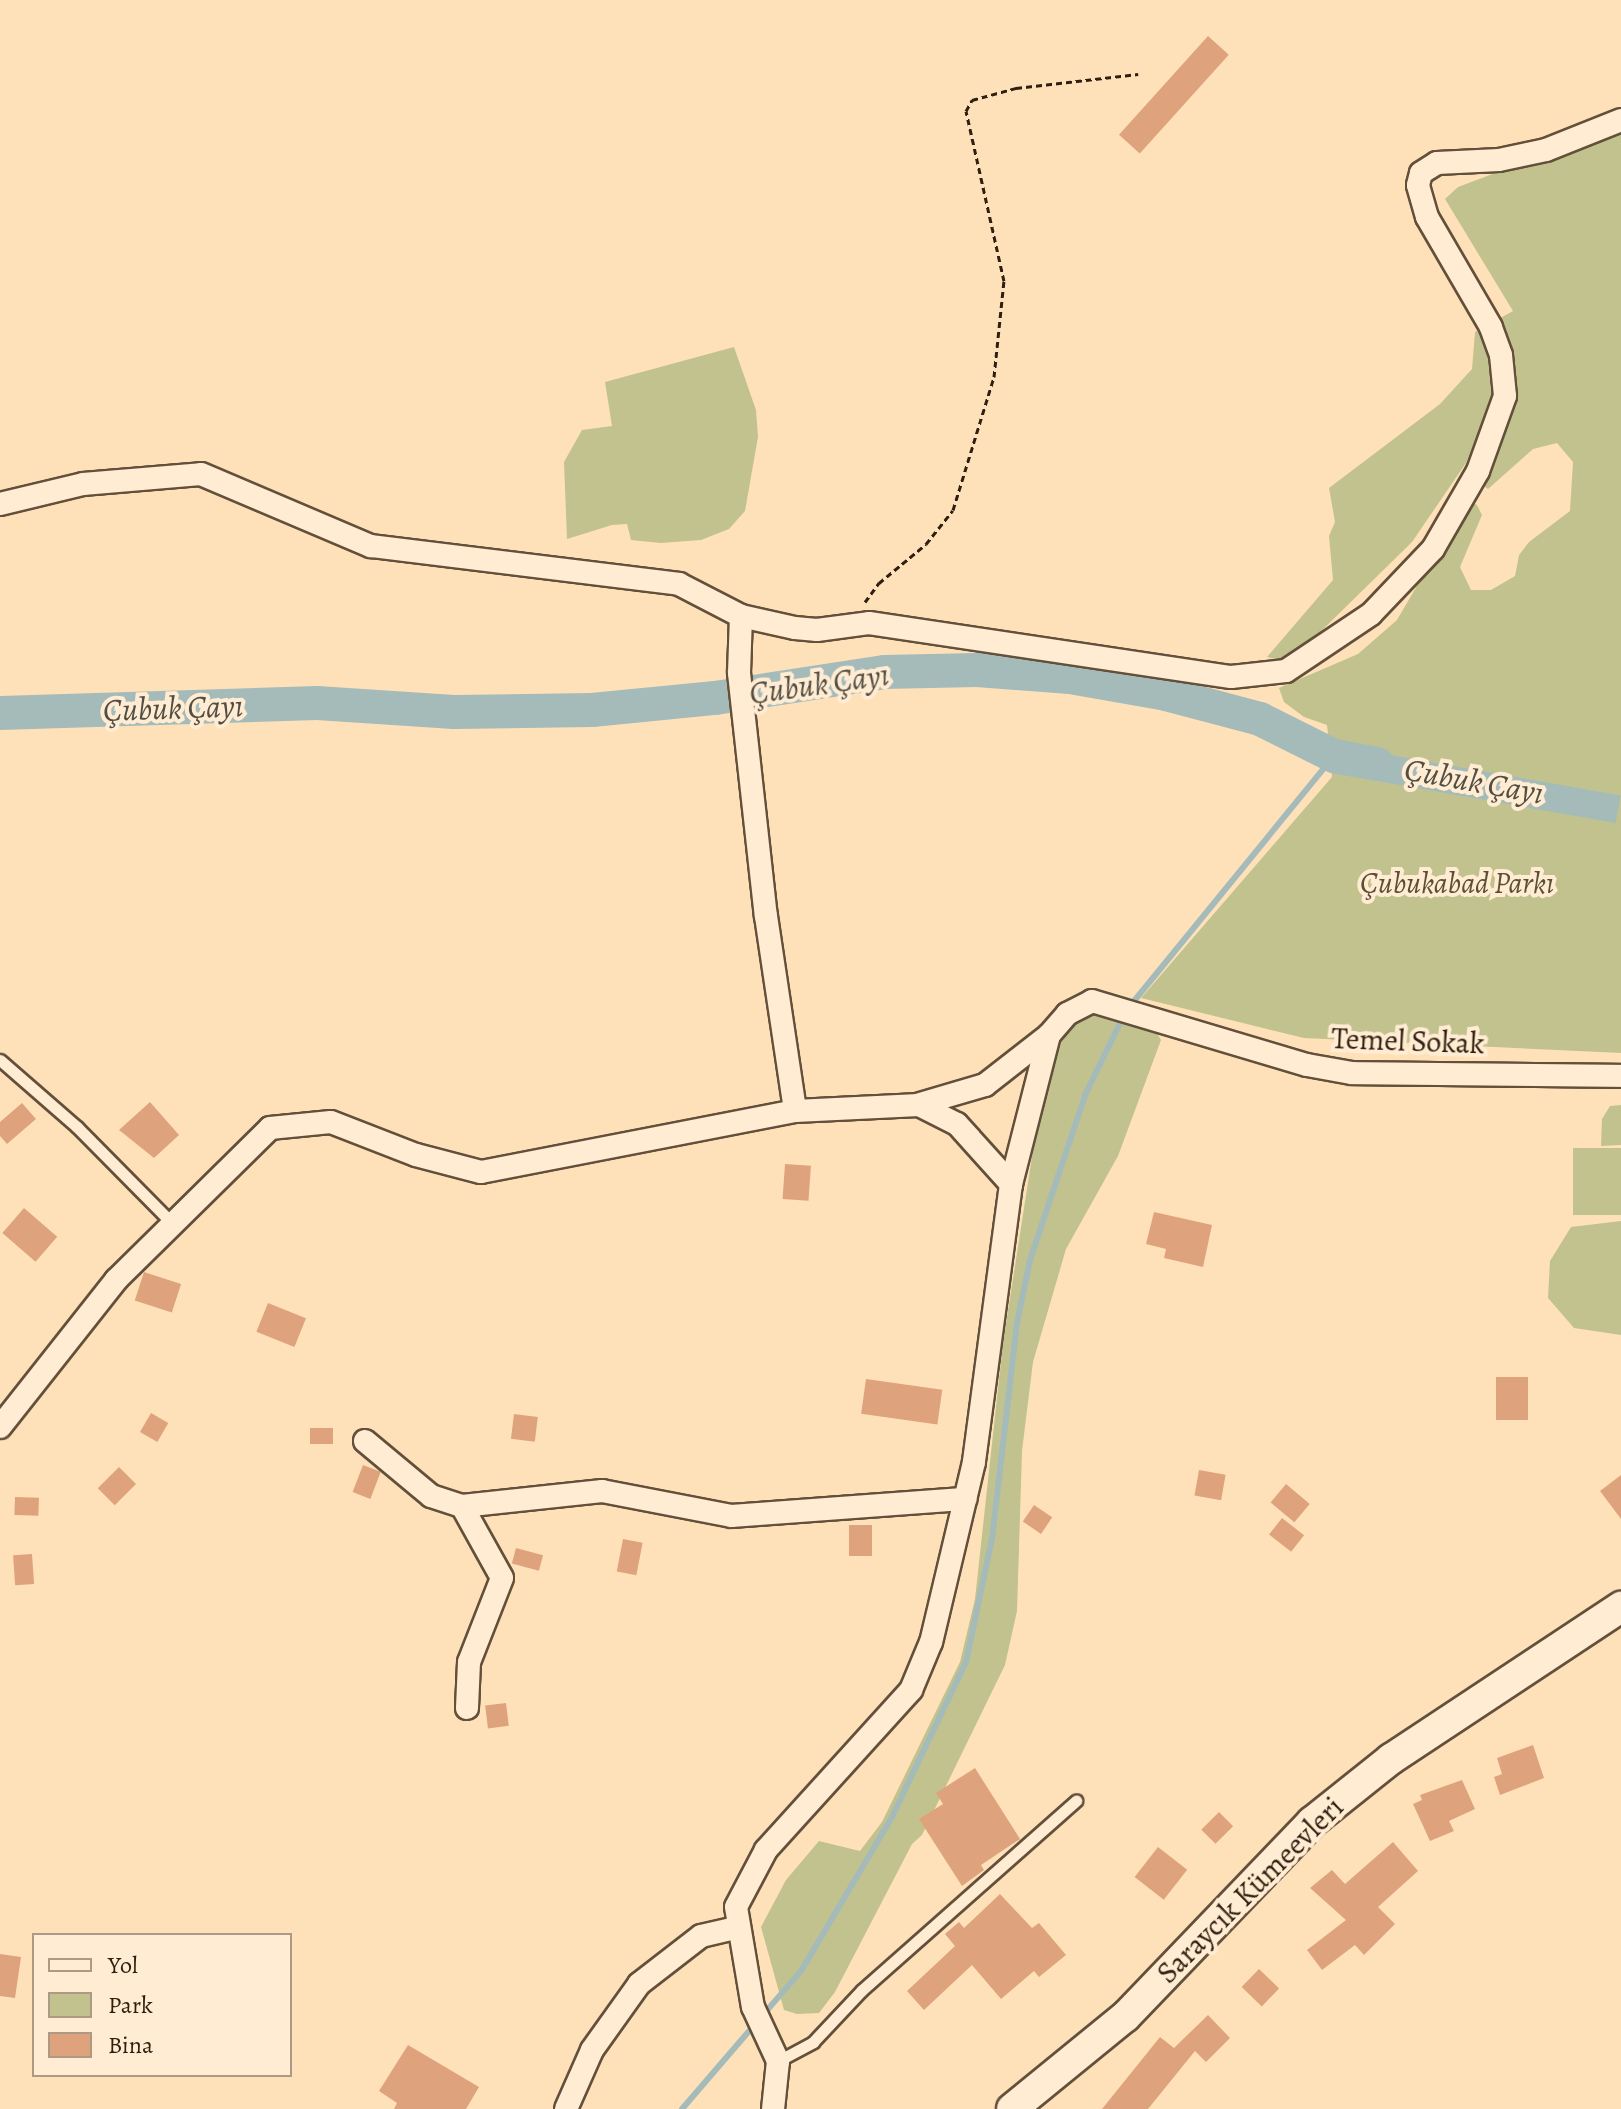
<!DOCTYPE html>
<html>
<head>
<meta charset="utf-8">
<style>
  body { margin:0 }
  #map { position:relative; width:1621px; height:2109px; overflow:hidden; background:#ffe1b9; font-family:Alegreya,serif }
  div>[style] { position:absolute }
  .green>* { inset:0; background:#c1c28e; transform-origin:0 0 }
  .water>* { inset:0; background:#a5bbba; transform-origin:0 0 }
  .stream>* { height:6px; margin:-3px; padding:0 3px; transform-origin:3px; border-radius:3px; background:#a5bbba }
  .river>* { height:34px; margin:-17px; padding:0 17px; transform-origin:17px; border-radius:17px; background:#a5bbba }
  .building>* { inset:0; background:#dea37d; transform-origin:0 0 }
  .path>* { height:3px; margin-top:-1.5px; transform-origin:0; background:repeating-linear-gradient(90deg,#2f1f11 0 6px,transparent 0 10px) }
  .roads { filter:drop-shadow(2px 0 #63503b) drop-shadow(-2px 0 #63503b) drop-shadow(0 2px #63503b) drop-shadow(0 -2px #63503b) }
  .service>* { height:11px; margin:-5.5px; padding:0 5.5px; transform-origin:5.5px; border-radius:5.5px; background:#ffecd2 }
  .minor>* { height:22px; margin:-11px; padding:0 11px; transform-origin:11px; border-radius:11px; background:#ffecd2 }
  .secondary>* { height:30px; margin:-15px; padding:0 15px; transform-origin:15px; border-radius:15px; background:#ffecd2 }
  span { translate:-50% -50%; white-space:nowrap; text-align:center; line-height:1.15; -webkit-text-stroke:8px #ffecd2; paint-order:stroke }
  .park-label { font-size:30px; color:#5b5036; font-style:italic }
  .street-label { font-size:30px; color:#2f1f11 }
  .water-label { font-size:32px; color:#524e44; font-style:italic }
  .legend { position:absolute; left:32px; top:1933px; width:260px; height:144px; box-sizing:border-box; background:#ffecd2; border:2px solid #ac9a85; margin:0; padding:10px 14px; list-style:none; font-size:24px; color:#2f1f11 }
  .legend li { display:flex; align-items:center; gap:16px; height:40px }
  .legend b { width:40px; border:2px solid #ac9a85 }
</style>
</head>
<body>
<div id="map">
  <div class="green">
    <i style="clip-path:polygon(1621px 126px,1621px 1053px,1304px 1038px,1141px 998px,1332px 777px,1327px 725px,1304px 717px,1284px 702px,1279px 688px,1358px 654px,1397px 620px,1467px 500px,1477px 505px,1482px 515px,1460px 567px,1471px 590px,1491px 590px,1515px 576px,1519px 555px,1529px 542px,1570px 511px,1573px 462px,1557px 443px,1533px 449px,1488px 489px,1480px 483px,1513px 409px,1508px 365px,1466px 463px,1412px 542px,1311px 641px,1284px 661px,1267px 657px,1333px 580px,1329px 536px,1335px 522px,1329px 488px,1440px 404px,1472px 369px,1475px 332px,1513px 311px,1445px 199px,1458px 187px)"></i>
    <i style="clip-path:polygon(734px 347px,756px 410px,758px 437px,745px 511px,729px 529px,701px 540px,661px 543px,631px 540px,627px 524px,612px 525px,567px 539px,564px 462px,582px 430px,612px 426px,605px 382px)"></i>
    <i style="clip-path:polygon(1087px 1012px,1154px 1028px,1161px 1040px,1118px 1156px,1066px 1249px,1033px 1362px,1022px 1451px,1017px 1611px,1005px 1665px,922px 1835px,912px 1844px,835px 1992px,819px 2013px,797px 2014px,784px 2010px,761px 1927px,786px 1880px,819px 1841px,860px 1851px,882px 1822px,960px 1662px,975px 1599px,1003px 1343px,1038px 1118px,1052px 1061px,1069px 1026px)"></i>
    <i style="clip-path:polygon(1621px 1105px,1621px 1145px,1601px 1146px,1602px 1119px,1610px 1106px)"></i>
    <i style="left:1621px;top:1148px;width:67px;height:48px;rotate:90deg"></i>
    <i style="clip-path:polygon(1621px 1221px,1621px 1335px,1574px 1328px,1548px 1298px,1550px 1261px,1571px 1227px)"></i>
  </div>
  <div class="water">
    <i style="left:1334px;top:745px;width:291px;height:28px;rotate:10deg"></i>
  </div>
  <div class="stream">
    <i style="left:1130px;top:1006px;width:323px;rotate:-50.8deg"></i>
    <i style="left:762px;top:2016px;width:60px;rotate:-49.1deg"></i>
    <i style="left:801px;top:1971px;width:179px;rotate:-59.4deg"></i>
    <i style="left:892px;top:1817px;width:172px;rotate:-64.5deg"></i>
    <i style="left:966px;top:1662px;width:126px;rotate:-78.1deg"></i>
    <i style="left:992px;top:1539px;width:217px;rotate:-83.4deg"></i>
    <i style="left:1017px;top:1323px;width:64px;rotate:-78.3deg"></i>
    <i style="left:1030px;top:1260px;width:176px;rotate:-71.5deg"></i>
    <i style="left:1086px;top:1093px;width:87px;rotate:-64deg"></i>
    <i style="left:682px;top:2109px;width:112px;rotate:-49.3deg"></i>
  </div>
  <div class="river">
    <i style="left:0;top:713px;width:317px;rotate:-1.8deg"></i>
    <i style="left:317px;top:703px;width:137px;rotate:3.8deg"></i>
    <i style="left:454px;top:712px;width:138px;rotate:-0.8deg"></i>
    <i style="left:592px;top:710px;width:124px;rotate:-5.6deg"></i>
    <i style="left:715px;top:698px;width:171px;rotate:-8.7deg"></i>
    <i style="left:884px;top:672px;width:93px;rotate:-1.2deg"></i>
    <i style="left:977px;top:670px;width:93px;rotate:4.3deg"></i>
    <i style="left:1070px;top:677px;width:97px;rotate:10deg"></i>
    <i style="left:1166px;top:694px;width:97px;rotate:14.9deg"></i>
    <i style="left:1260px;top:719px;width:83px;rotate:26.6deg"></i>
    <i style="left:1334px;top:756px;width:44px;rotate:10.5deg"></i>
  </div>
  <div class="building">
    <i style="left:1208px;top:36px;width:28px;height:133px;rotate:42deg"></i>
    <i style="clip-path:polygon(150px 1102px,179px 1135px,154px 1158px,119px 1130px)"></i>
    <i style="clip-path:polygon(22px 1103px,36px 1119px,7px 1144px,0 1136px,0 1122px)"></i>
    <i style="left:785px;top:1164px;width:26px;height:35px;rotate:4deg"></i>
    <i style="left:24px;top:1208px;width:44px;height:33px;rotate:41deg"></i>
    <i style="clip-path:polygon(1154px 1212px,1212px 1225px,1203px 1267px,1164px 1258px,1166px 1249px,1146px 1244px)"></i>
    <i style="left:144px;top:1272px;width:39px;height:30px;rotate:18deg"></i>
    <i style="left:268px;top:1303px;width:41px;height:31px;rotate:22deg"></i>
    <i style="left:1496px;top:1377px;width:32px;height:43px"></i>
    <i style="left:866px;top:1379px;width:77px;height:35px;rotate:8deg"></i>
    <i style="left:151px;top:1413px;width:20px;height:22px;rotate:30deg"></i>
    <i style="left:514px;top:1414px;width:24px;height:25px;rotate:7deg"></i>
    <i style="left:310px;top:1428px;width:23px;height:16px"></i>
    <i style="left:363px;top:1465px;width:19px;height:29px;rotate:21deg"></i>
    <i style="left:119px;top:1467px;width:24px;height:30px;rotate:45deg"></i>
    <i style="left:1199px;top:1470px;width:27px;height:26px;rotate:10deg"></i>
    <i style="clip-path:polygon(1621px 1475px,1621px 1519px,1600px 1491px)"></i>
    <i style="left:1286px;top:1484px;width:31px;height:24px;rotate:40deg"></i>
    <i style="left:15px;top:1497px;width:24px;height:18px;rotate:2deg"></i>
    <i style="left:1034px;top:1505px;width:22px;height:20px;rotate:34deg"></i>
    <i style="left:1282px;top:1518px;width:28px;height:21px;rotate:38deg"></i>
    <i style="left:849px;top:1525px;width:23px;height:31px"></i>
    <i style="left:623px;top:1539px;width:20px;height:33px;rotate:11deg"></i>
    <i style="left:516px;top:1548px;width:28px;height:16px;rotate:15deg"></i>
    <i style="left:32px;top:1554px;width:30px;height:19px;rotate:86deg"></i>
    <i style="left:506px;top:1703px;width:23px;height:21px;rotate:83deg"></i>
    <i style="clip-path:polygon(1533px 1745px,1544px 1778px,1500px 1795px,1494px 1777px,1502px 1774px,1497px 1758px)"></i>
    <i style="clip-path:polygon(975px 1768px,1020px 1839px,981px 1865px,984px 1870px,962px 1886px,919px 1819px,943px 1804px,936px 1793px)"></i>
    <i style="clip-path:polygon(1462px 1780px,1475px 1809px,1449px 1821px,1454px 1831px,1430px 1841px,1413px 1804px,1422px 1800px,1420px 1795px)"></i>
    <i style="left:1219px;top:1812px;width:20px;height:25px;rotate:45deg"></i>
    <i style="clip-path:polygon(1393px 1842px,1418px 1871px,1378px 1907px,1395px 1924px,1364px 1955px,1355px 1945px,1322px 1970px,1307px 1950px,1346px 1920px,1310px 1888px,1332px 1870px,1345px 1884px)"></i>
    <i style="left:1158px;top:1847px;width:37px;height:38px;rotate:38deg"></i>
    <i style="clip-path:polygon(1000px 1894px,1032px 1928px,1039px 1923px,1066px 1955px,1039px 1977px,1034px 1971px,1001px 1999px,972px 1965px,924px 2010px,907px 1991px,955px 1946px,945px 1934px,959px 1922px,964px 1928px)"></i>
    <i style="clip-path:polygon(0 1954px,21px 1957px,15px 1998px,0 1996px)"></i>
    <i style="left:1259px;top:1969px;width:28px;height:25px;rotate:44deg"></i>
    <i style="clip-path:polygon(1208px 2015px,1230px 2038px,1206px 2062px,1195px 2051px,1148px 2109px,1102px 2109px,1160px 2037px,1174px 2048px)"></i>
    <i style="clip-path:polygon(408px 2045px,479px 2087px,466px 2109px,394px 2109px,397px 2103px,379px 2091px)"></i>
  </div>
  <div class="path">
    <i style="left:865px;top:602px;width:24px;rotate:-54deg"></i>
    <i style="left:879px;top:583px;width:61px;rotate:-39.7deg"></i>
    <i style="left:926px;top:544px;width:43px;rotate:-51.5deg"></i>
    <i style="left:953px;top:510px;width:139px;rotate:-72.9deg"></i>
    <i style="left:994px;top:377px;width:97px;rotate:-84.1deg"></i>
    <i style="left:1004px;top:281px;width:174px;rotate:-102.6deg"></i>
    <i style="left:966px;top:111px;width:13px;rotate:-61deg"></i>
    <i style="left:972px;top:100px;width:46px;rotate:-15.3deg"></i>
    <i style="left:1016px;top:88px;width:123px;rotate:-6.5deg"></i>
  </div>
  <div class="roads">
    <div class="service">
      <i style="left:0;top:1060px;width:102px;rotate:41deg"></i>
      <i style="left:77px;top:1127px;width:136px;rotate:45.3deg"></i>
      <i style="left:778px;top:2061px;width:40px;rotate:-28deg"></i>
      <i style="left:813px;top:2042px;width:71px;rotate:-46.7deg"></i>
      <i style="left:862px;top:1990px;width:286px;rotate:-41.5deg"></i>
    </div>
    <div class="minor">
      <i style="left:0;top:504px;width:85px;rotate:-13.5deg"></i>
      <i style="left:83px;top:484px;width:118px;rotate:-4.8deg"></i>
      <i style="left:201px;top:474px;width:185px;rotate:23deg"></i>
      <i style="left:371px;top:546px;width:310px;rotate:7deg"></i>
      <i style="left:679px;top:584px;width:70px;rotate:27.3deg"></i>
      <i style="left:741px;top:616px;width:55px;rotate:12.5deg"></i>
      <i style="left:795px;top:628px;width:22px;rotate:5deg"></i>
      <i style="left:817px;top:630px;width:52px;rotate:-7.7deg"></i>
      <i style="left:869px;top:623px;width:366px;rotate:8.5deg"></i>
      <i style="left:1231px;top:677px;width:55px;rotate:-6.2deg"></i>
      <i style="left:1286px;top:671px;width:102px;rotate:-33.8deg"></i>
      <i style="left:1371px;top:614px;width:90px;rotate:-46.4deg"></i>
      <i style="left:1433px;top:549px;width:90px;rotate:-60deg"></i>
      <i style="left:1478px;top:471px;width:80px;rotate:-70.2deg"></i>
      <i style="left:1505px;top:396px;width:41px;rotate:-95.6deg"></i>
      <i style="left:1501px;top:355px;width:30px;rotate:-110deg"></i>
      <i style="left:1491px;top:327px;width:127px;rotate:-120.2deg"></i>
      <i style="left:1427px;top:217px;width:33px;rotate:-106deg"></i>
      <i style="left:1418px;top:185px;width:12px;rotate:-76deg"></i>
      <i style="left:1421px;top:173px;width:19px;rotate:-32deg"></i>
      <i style="left:1437px;top:163px;width:62px;rotate:-2.8deg"></i>
      <i style="left:1499px;top:160px;width:48px;rotate:-12deg"></i>
      <i style="left:1546px;top:150px;width:81px;rotate:-21.8deg"></i>
      <i style="left:741px;top:616px;width:57px;rotate:92deg"></i>
      <i style="left:739px;top:673px;width:244px;rotate:83.7deg"></i>
      <i style="left:766px;top:916px;width:197px;rotate:81.5deg"></i>
      <i style="left:1049px;top:1035px;width:28px;rotate:-49deg"></i>
      <i style="left:1067px;top:1014px;width:28px;rotate:-27deg"></i>
      <i style="left:1092px;top:1001px;width:224px;rotate:16.6deg"></i>
      <i style="left:1307px;top:1065px;width:46px;rotate:10.1deg"></i>
      <i style="left:1352px;top:1073px;width:269px;rotate:0.6deg"></i>
      <i style="left:920px;top:1104px;width:68px;rotate:-16.3deg"></i>
      <i style="left:985px;top:1085px;width:81px;rotate:-38deg"></i>
      <i style="left:1049px;top:1035px;width:154px;rotate:104.3deg"></i>
      <i style="left:0;top:1427px;width:187px;rotate:-51.7deg"></i>
      <i style="left:116px;top:1280px;width:216px;rotate:-44.6deg"></i>
      <i style="left:270px;top:1128px;width:61px;rotate:-5.6deg"></i>
      <i style="left:331px;top:1122px;width:91px;rotate:21.2deg"></i>
      <i style="left:416px;top:1155px;width:67px;rotate:14.7deg"></i>
      <i style="left:481px;top:1172px;width:320px;rotate:-11deg"></i>
      <i style="left:795px;top:1111px;width:124px;rotate:-2.8deg"></i>
      <i style="left:919px;top:1105px;width:42px;rotate:26.6deg"></i>
      <i style="left:957px;top:1124px;width:81px;rotate:48deg"></i>
      <i style="left:1011px;top:1184px;width:280px;rotate:97.6deg"></i>
      <i style="left:974px;top:1462px;width:185px;rotate:103.4deg"></i>
      <i style="left:931px;top:1642px;width:52px;rotate:112.6deg"></i>
      <i style="left:911px;top:1690px;width:216px;rotate:132.2deg"></i>
      <i style="left:766px;top:1850px;width:64px;rotate:117.8deg"></i>
      <i style="left:736px;top:1907px;width:101px;rotate:80.4deg"></i>
      <i style="left:753px;top:2007px;width:60px;rotate:65.2deg"></i>
      <i style="left:778px;top:2061px;width:48px;rotate:95.9deg"></i>
      <i style="left:365px;top:1441px;width:86px;rotate:39.8deg"></i>
      <i style="left:431px;top:1496px;width:33px;rotate:18deg"></i>
      <i style="left:462px;top:1506px;width:141px;rotate:-6.1deg"></i>
      <i style="left:602px;top:1491px;width:132px;rotate:10.9deg"></i>
      <i style="left:732px;top:1516px;width:234px;rotate:-4.2deg"></i>
      <i style="left:462px;top:1506px;width:82px;rotate:60.9deg"></i>
      <i style="left:502px;top:1578px;width:90px;rotate:111.4deg"></i>
      <i style="left:469px;top:1662px;width:46px;rotate:92.5deg"></i>
      <i style="left:566px;top:2109px;width:64px;rotate:-66.2deg"></i>
      <i style="left:592px;top:2050px;width:81px;rotate:-54.5deg"></i>
      <i style="left:639px;top:1984px;width:78px;rotate:-37.7deg"></i>
      <i style="left:701px;top:1936px;width:36px;rotate:-13deg"></i>
    </div>
    <div class="secondary">
      <i style="left:1012px;top:2109px;width:146px;rotate:-39.2deg"></i>
      <i style="left:1125px;top:2017px;width:270px;rotate:-46.2deg"></i>
      <i style="left:1312px;top:1822px;width:101px;rotate:-38.6deg"></i>
      <i style="left:1391px;top:1759px;width:276px;rotate:-33.5deg"></i>
    </div>
  </div>
  <div class="park-label">
    <span style="left:1457px;top:883px">Çubukabad Parkı</span>
  </div>
  <div class="street-label">
    <span style="left:1408px;top:1041px;rotate:2deg">Temel Sokak</span>
    <span style="left:1250px;top:1890px;rotate:-45deg">Saraycık Kümeevleri</span>
  </div>
  <div class="water-label">
    <span style="left:819px;top:684px;rotate:-8deg">Çubuk Çayı</span>
    <span style="left:173px;top:708px;rotate:-2deg">Çubuk Çayı</span>
    <span style="left:1474px;top:781px;rotate:10deg">Çubuk Çayı</span>
  </div>
  <ul class="legend">
  <li><b style="height:10px;background:#ffecd2"></b>Yol</li>
  <li><b style="height:22px;background:#c1c28e"></b>Park</li>
  <li><b style="height:22px;background:#dea37d"></b>Bina</li>
  </ul>
</div>
</body>
</html>
